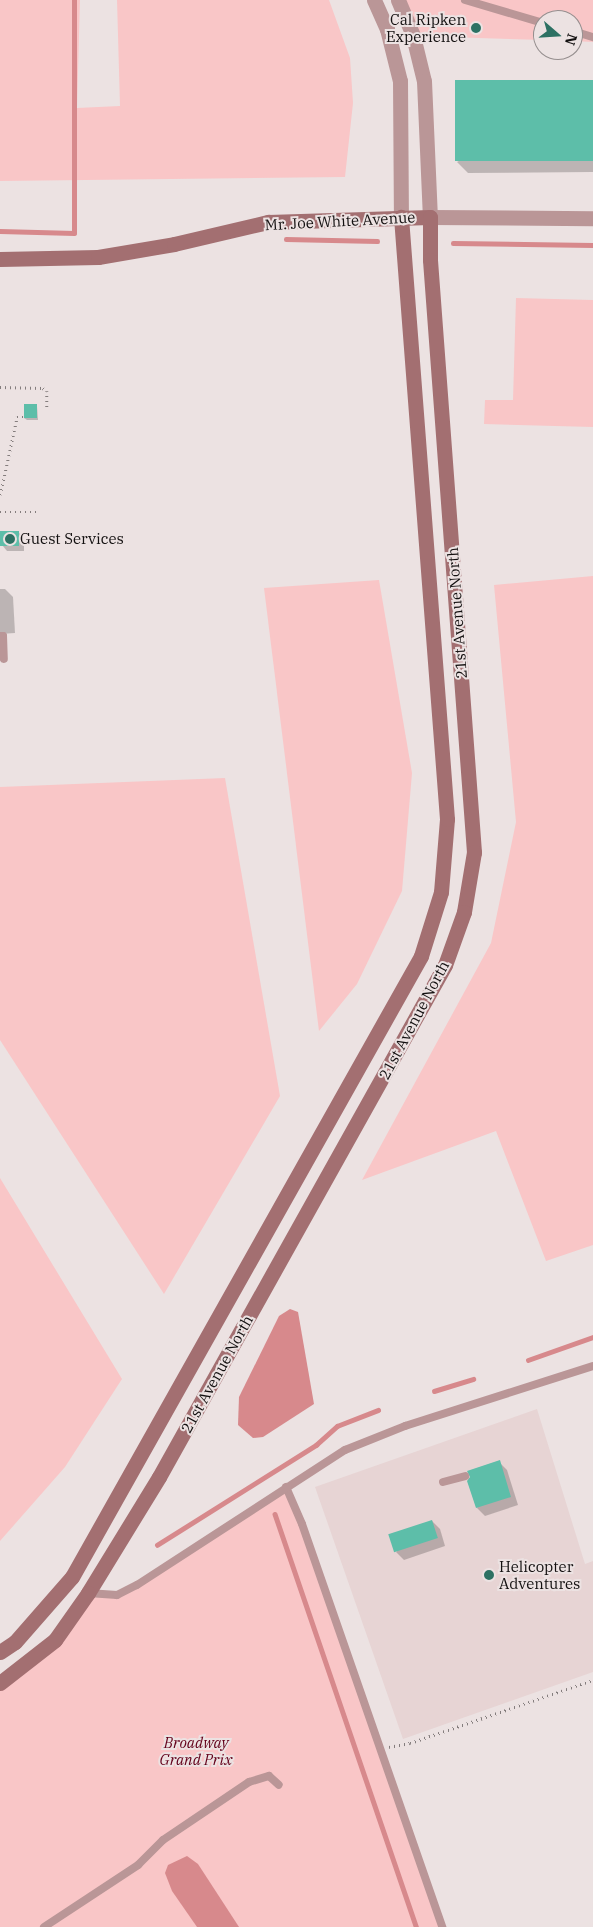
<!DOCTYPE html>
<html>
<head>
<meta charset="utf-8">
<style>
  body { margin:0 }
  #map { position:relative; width:593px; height:1927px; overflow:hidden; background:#ece2e2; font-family:"IBM Plex Serif",serif }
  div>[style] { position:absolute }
  .built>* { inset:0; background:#e7d4d4 }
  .green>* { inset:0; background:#f9c6c7 }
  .water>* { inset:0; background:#d7898c }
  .shadow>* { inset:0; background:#0003 }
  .stream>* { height:4.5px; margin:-2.25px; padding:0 2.25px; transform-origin:2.25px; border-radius:2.25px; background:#d7898c }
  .building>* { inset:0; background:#5dbea9; transform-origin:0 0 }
  .path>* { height:2.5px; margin-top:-1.25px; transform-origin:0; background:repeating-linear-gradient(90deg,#847d7d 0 1px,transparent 0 5px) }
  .lane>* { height:8px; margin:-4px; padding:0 4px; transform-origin:4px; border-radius:4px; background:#ba9697 }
  .street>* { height:15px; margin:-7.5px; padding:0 7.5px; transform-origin:7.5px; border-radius:7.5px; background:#ba9697 }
  .secondary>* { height:15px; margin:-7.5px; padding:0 7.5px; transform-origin:7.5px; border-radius:7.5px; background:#a36f71 }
  .dots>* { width:14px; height:14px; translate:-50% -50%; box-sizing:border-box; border:2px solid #ece2e2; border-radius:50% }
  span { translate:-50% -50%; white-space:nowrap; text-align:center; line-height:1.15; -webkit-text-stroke:4px #ece2e2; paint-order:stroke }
  .poi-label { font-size:15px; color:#131010 }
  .right { translate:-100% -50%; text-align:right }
  .left { translate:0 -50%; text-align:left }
  .street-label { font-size:15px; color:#131010 }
  .park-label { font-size:15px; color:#63001a; font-style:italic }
  .north { position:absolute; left:533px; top:10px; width:50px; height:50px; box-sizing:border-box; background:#ece2e2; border:1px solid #958e8e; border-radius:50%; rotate:109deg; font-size:14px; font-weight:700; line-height:20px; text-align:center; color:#131010 }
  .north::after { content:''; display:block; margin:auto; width:18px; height:22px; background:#2d7163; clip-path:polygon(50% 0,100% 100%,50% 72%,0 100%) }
</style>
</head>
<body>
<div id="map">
  <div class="built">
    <i style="clip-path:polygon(537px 1409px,585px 1564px,593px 1561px,593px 1672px,403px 1739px,315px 1487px)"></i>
  </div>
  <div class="green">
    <i style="clip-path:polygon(0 0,80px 0,77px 108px,120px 106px,117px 0,329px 0,350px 58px,353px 103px,345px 177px,0 181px)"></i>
    <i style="clip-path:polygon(398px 0,593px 0,593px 42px,573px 41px,573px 20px,543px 20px,543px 40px,413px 36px)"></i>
    <i style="clip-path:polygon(516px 298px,593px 300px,593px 427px,484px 424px,485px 400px,513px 400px)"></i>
    <i style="clip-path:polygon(593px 576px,593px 1245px,546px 1261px,496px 1131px,362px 1180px,491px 943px,516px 822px,494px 585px)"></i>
    <i style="clip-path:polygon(379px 580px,412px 773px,402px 891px,357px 984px,319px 1031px,264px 588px)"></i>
    <i style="clip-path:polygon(225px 778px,280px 1096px,164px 1294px,0 1040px,0 787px)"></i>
    <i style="clip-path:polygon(0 1178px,122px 1379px,65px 1467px,0 1541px)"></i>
    <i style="clip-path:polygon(286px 1487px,442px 1927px,0 1927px,0 1683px,54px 1640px,88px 1593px,117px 1595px)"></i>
  </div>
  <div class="water">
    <i style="clip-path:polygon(290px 1309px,298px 1312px,314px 1404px,263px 1437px,253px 1438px,238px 1425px,239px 1397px,279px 1316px)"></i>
    <i style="clip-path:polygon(187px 1856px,198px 1864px,239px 1927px,197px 1927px,172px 1891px,165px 1873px,168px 1865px)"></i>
  </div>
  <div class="shadow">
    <i style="clip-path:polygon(593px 81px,593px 172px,468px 173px,457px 162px)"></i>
    <i style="clip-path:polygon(37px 406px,38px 420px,27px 420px,24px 418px)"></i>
    <i style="clip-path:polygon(19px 533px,24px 538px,24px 551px,7px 551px,2px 545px)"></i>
    <i style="clip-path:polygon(0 589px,5px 589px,13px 597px,15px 633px,0 634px)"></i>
    <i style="clip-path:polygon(499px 1462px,507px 1470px,518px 1505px,485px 1516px,477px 1508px)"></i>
    <i style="clip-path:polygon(432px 1521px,440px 1529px,445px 1546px,404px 1560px,396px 1552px)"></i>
  </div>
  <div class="stream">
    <i style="left:0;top:231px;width:74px;rotate:1.5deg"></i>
    <i style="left:74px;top:233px;width:233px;rotate:-90deg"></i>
    <i style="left:286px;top:239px;width:91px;rotate:1.3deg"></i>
    <i style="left:453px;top:243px;width:140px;rotate:0.8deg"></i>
    <i style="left:528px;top:1360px;width:69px;rotate:-19.5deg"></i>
    <i style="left:434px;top:1391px;width:41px;rotate:-17.1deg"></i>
    <i style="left:275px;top:1514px;width:436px;rotate:71.1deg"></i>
    <i style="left:157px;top:1545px;width:188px;rotate:-32.2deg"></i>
    <i style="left:316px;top:1445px;width:28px;rotate:-42deg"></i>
    <i style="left:337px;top:1426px;width:44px;rotate:-21.3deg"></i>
  </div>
  <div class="building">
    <i style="left:593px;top:80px;width:81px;height:138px;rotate:90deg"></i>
    <i style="left:24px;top:404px;width:13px;height:14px"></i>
    <i style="left:19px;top:531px;width:15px;height:19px;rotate:90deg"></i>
    <i style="clip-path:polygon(500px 1460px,511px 1497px,476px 1508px,467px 1481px,470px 1477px,467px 1471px)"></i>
    <i style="left:432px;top:1520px;width:19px;height:46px;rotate:72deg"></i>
  </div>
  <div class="path">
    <i style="left:0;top:387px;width:43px;rotate:1.3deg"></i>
    <i style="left:43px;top:388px;width:5px;rotate:37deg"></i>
    <i style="left:47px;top:391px;width:17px;rotate:90deg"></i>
    <i style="left:0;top:495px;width:80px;rotate:-77.7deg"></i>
    <i style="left:17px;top:417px;width:7px"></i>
    <i style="left:0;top:512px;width:37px"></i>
    <i style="left:389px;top:1747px;width:21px;rotate:-11deg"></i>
    <i style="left:410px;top:1743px;width:194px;rotate:-19deg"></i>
  </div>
  <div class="lane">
    <i style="left:465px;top:0;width:81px;rotate:16.4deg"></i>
    <i style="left:573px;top:31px;width:21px;rotate:17deg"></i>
    <i style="left:0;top:636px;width:3px"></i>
    <i style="left:3px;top:636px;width:23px;rotate:88deg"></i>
    <i style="left:443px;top:1482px;width:23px;rotate:-15deg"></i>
    <i style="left:286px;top:1487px;width:40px;rotate:66.6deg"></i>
    <i style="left:302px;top:1524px;width:427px;rotate:70.8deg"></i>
    <i style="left:88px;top:1593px;width:29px;rotate:4deg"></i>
    <i style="left:117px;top:1595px;width:22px;rotate:-27deg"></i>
    <i style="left:137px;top:1585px;width:248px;rotate:-33deg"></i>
    <i style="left:345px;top:1450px;width:65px;rotate:-21.8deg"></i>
    <i style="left:405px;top:1426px;width:197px;rotate:-17.7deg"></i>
    <i style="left:44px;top:1927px;width:113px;rotate:-33.4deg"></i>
    <i style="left:138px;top:1865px;width:35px;rotate:-45deg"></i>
    <i style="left:163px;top:1840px;width:104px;rotate:-34deg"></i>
    <i style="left:249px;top:1782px;width:21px;rotate:-17deg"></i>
    <i style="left:269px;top:1776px;width:13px;rotate:42deg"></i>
  </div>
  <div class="street">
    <i style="left:374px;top:0;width:32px;rotate:66deg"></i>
    <i style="left:387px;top:29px;width:54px;rotate:76deg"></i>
    <i style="left:400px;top:81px;width:136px;rotate:89.6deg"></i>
    <i style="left:398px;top:0;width:39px;rotate:67deg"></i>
    <i style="left:413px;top:36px;width:46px;rotate:76.3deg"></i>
    <i style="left:424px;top:81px;width:136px;rotate:87.5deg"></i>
    <i style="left:430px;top:217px;width:163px;rotate:0.4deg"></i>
  </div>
  <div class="secondary">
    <i style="left:0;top:259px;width:98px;rotate:-1.2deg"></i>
    <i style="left:98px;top:257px;width:77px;rotate:-9.7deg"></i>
    <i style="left:174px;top:244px;width:97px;rotate:-13.2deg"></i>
    <i style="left:268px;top:222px;width:162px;rotate:-1.8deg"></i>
    <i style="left:430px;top:217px;width:43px;rotate:90deg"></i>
    <i style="left:430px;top:260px;width:594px;rotate:85.75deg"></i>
    <i style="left:474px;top:852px;width:61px;rotate:99.5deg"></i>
    <i style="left:464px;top:912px;width:56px;rotate:109.7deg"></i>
    <i style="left:445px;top:965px;width:586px;rotate:119.19deg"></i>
    <i style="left:159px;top:1477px;width:136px;rotate:121.5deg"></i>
    <i style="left:88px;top:1593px;width:57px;rotate:125.1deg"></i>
    <i style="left:55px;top:1640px;width:70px;rotate:142deg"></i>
    <i style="left:0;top:1652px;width:18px;rotate:-34deg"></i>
    <i style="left:15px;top:1642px;width:86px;rotate:-48.8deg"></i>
    <i style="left:72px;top:1577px;width:712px;rotate:-60.66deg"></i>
    <i style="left:421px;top:956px;width:67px;rotate:-72.6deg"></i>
    <i style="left:441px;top:892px;width:73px;rotate:-85.3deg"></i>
    <i style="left:447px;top:819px;width:604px;rotate:-94.37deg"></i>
  </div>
  <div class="dots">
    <i style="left:476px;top:28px;background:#2d7163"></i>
    <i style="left:10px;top:539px;background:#2d7163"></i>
    <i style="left:489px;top:1575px;background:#2d7163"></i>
  </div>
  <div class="poi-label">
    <span class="right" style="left:466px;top:28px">Cal Ripken<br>Experience</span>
    <span class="left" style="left:20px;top:539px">Guest Services</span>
    <span class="left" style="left:499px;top:1575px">Helicopter<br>Adventures</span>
  </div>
  <div class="street-label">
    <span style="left:340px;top:221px;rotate:-3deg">Mr. Joe White Avenue</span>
    <span style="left:457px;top:613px;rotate:-94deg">21st Avenue North</span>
    <span style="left:414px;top:1020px;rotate:-62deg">21st Avenue North</span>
    <span style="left:217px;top:1374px;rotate:-61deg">21st Avenue North</span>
  </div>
  <div class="park-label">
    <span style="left:196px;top:1751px">Broadway<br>Grand Prix</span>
  </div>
  <div class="north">N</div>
</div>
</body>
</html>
